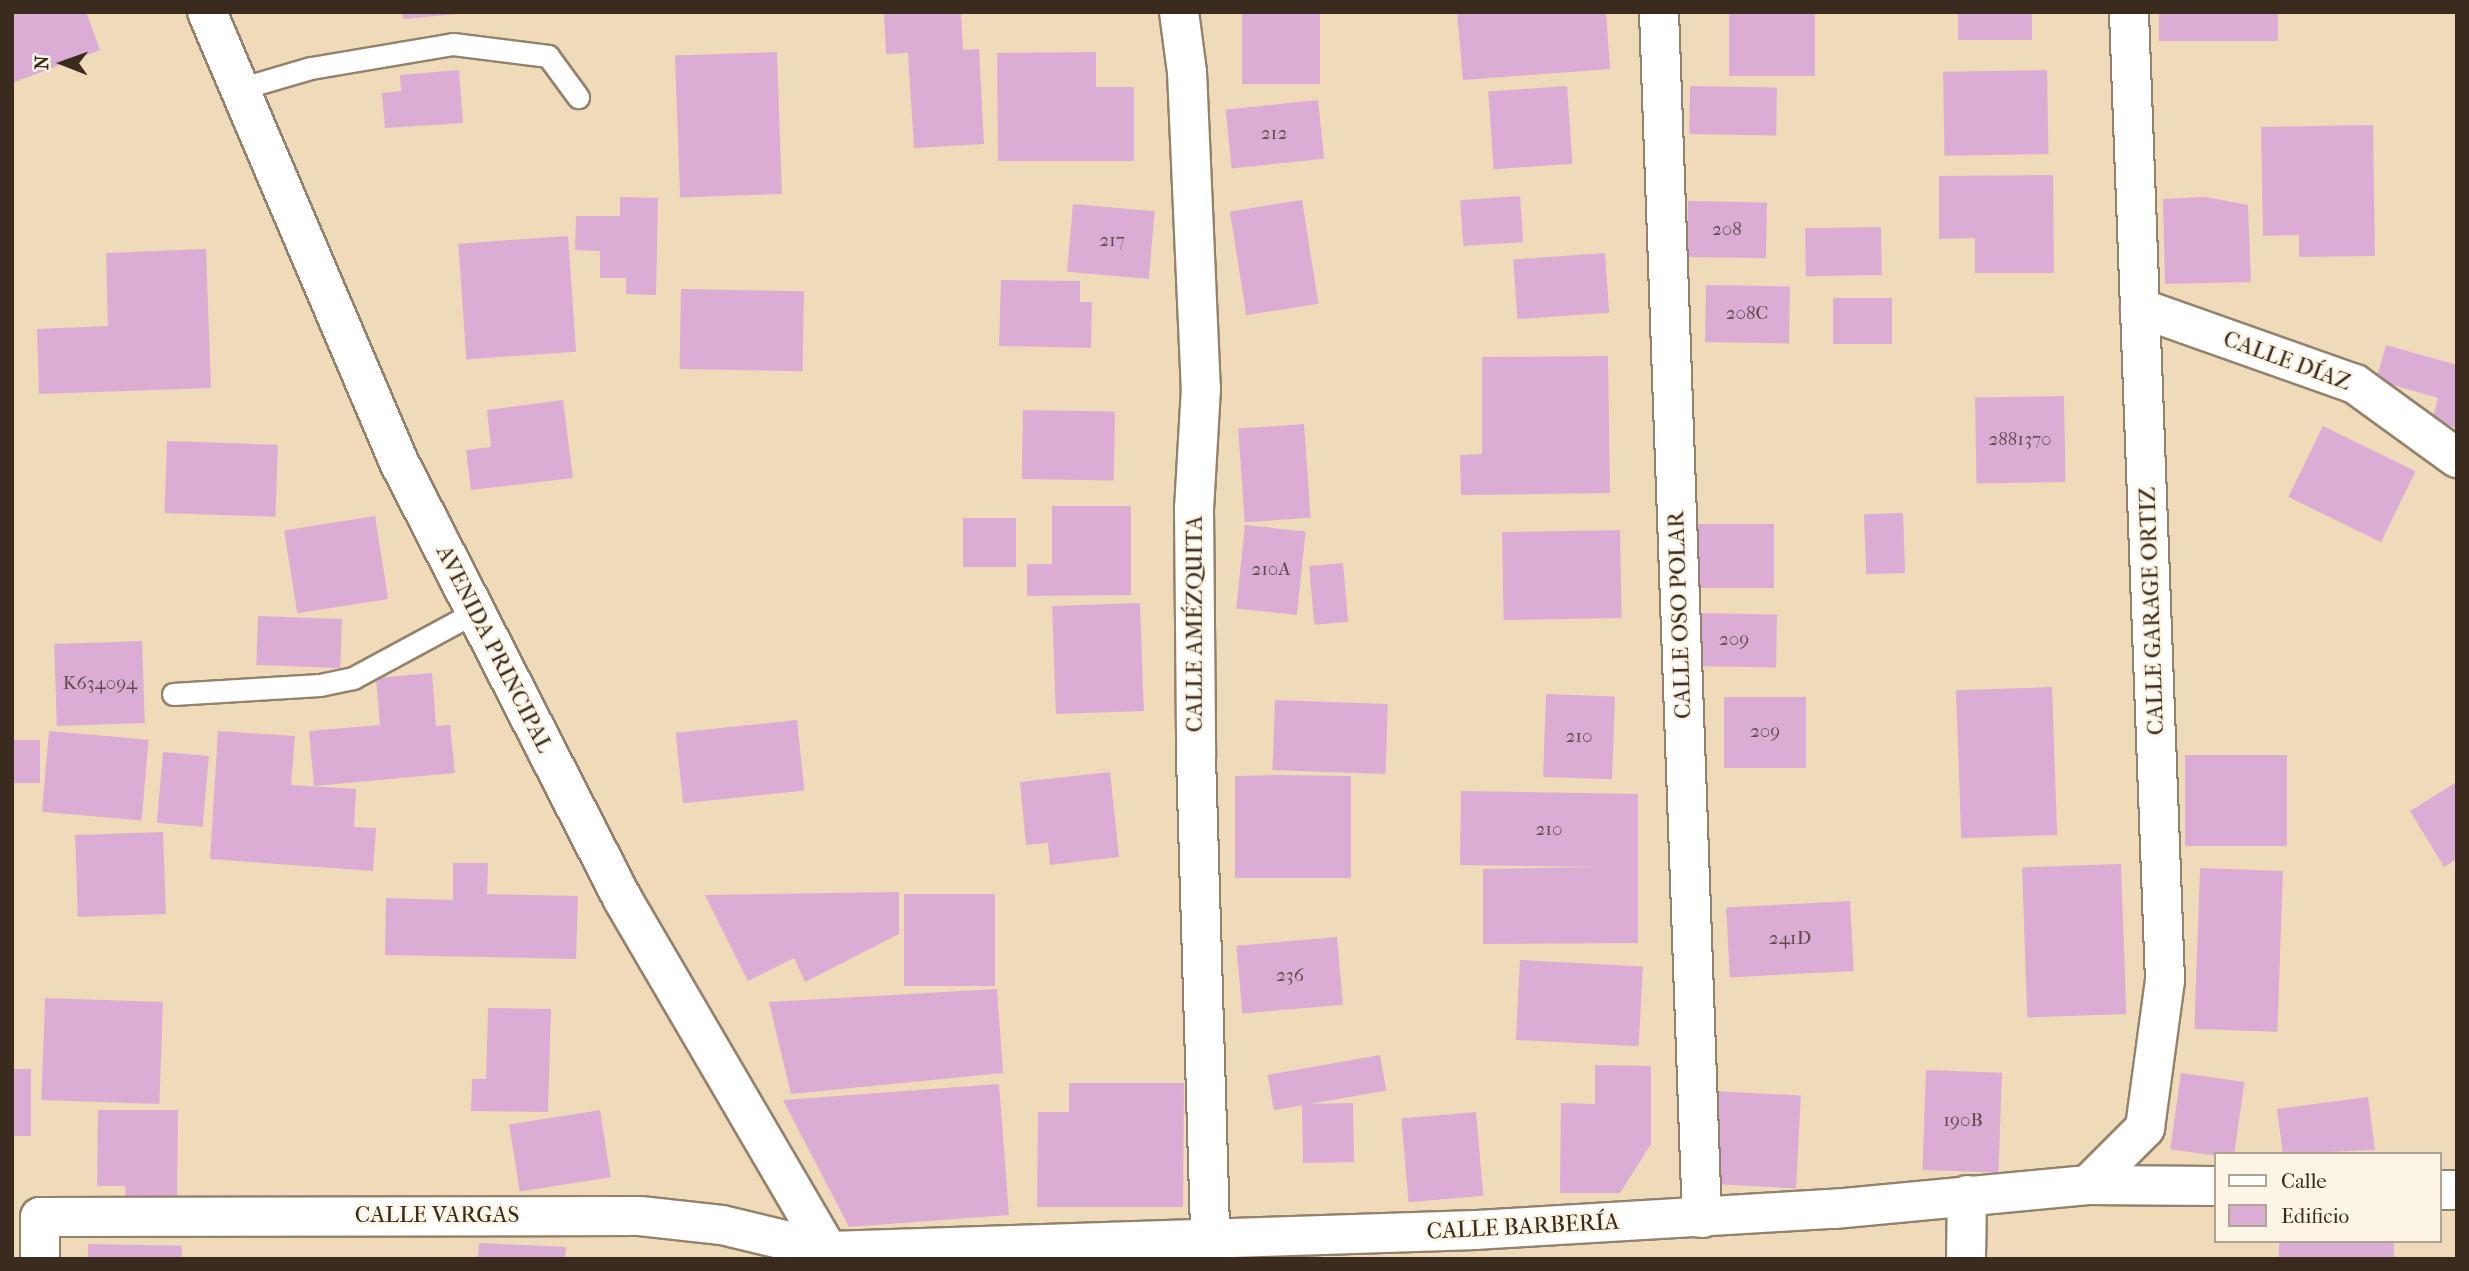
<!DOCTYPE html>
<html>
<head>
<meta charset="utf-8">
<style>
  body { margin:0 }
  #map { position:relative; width:2469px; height:1271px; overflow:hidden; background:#efdbb9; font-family:"IM FELL French Canon",serif }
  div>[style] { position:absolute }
  .building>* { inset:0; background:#dbadd5; transform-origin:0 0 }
  .roads { filter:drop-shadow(2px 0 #95826c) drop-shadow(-2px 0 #95826c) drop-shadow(0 2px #95826c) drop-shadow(0 -2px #95826c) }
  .service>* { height:21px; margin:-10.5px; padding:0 10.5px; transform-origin:10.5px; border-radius:10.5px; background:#fff }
  .minor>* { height:38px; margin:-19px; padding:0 19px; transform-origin:19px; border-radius:19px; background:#fff }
  .tertiary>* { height:38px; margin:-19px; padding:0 19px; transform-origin:19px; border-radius:19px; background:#fff }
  span { translate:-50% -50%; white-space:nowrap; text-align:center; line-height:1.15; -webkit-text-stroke:5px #fcf5e5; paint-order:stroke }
  .number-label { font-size:19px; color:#634b4c }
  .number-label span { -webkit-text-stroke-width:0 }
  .street-label { font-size:23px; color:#3b2a1e }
  .frame { position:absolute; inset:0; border:14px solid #3b2a1e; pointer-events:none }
  .legend { position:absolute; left:2214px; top:1152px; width:228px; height:91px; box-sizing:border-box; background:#fcf5e5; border:2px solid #afa495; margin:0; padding:9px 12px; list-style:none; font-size:21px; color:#3b2a1e }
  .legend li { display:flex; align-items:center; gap:14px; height:35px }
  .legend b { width:35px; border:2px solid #afa495 }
  .north { position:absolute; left:28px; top:28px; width:70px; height:70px; -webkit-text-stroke:5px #fcf5e5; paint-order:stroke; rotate:271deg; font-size:19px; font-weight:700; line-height:28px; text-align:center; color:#3b2a1e }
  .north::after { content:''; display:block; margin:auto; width:24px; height:32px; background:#3b2a1e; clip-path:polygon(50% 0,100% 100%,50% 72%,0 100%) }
</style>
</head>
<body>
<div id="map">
  <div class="building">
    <i style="clip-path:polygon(12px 12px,86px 12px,100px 50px,12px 83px)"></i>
    <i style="clip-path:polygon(401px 12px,456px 12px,456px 14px,404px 19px)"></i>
    <i style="clip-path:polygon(884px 12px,961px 12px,963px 50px,979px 49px,984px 144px,914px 148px,908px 53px,886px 54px)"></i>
    <i style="left:1242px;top:12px;width:78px;height:72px"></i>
    <i style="clip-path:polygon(1457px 12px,1606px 12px,1610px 69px,1463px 80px)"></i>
    <i style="left:1729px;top:12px;width:86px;height:64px"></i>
    <i style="left:1958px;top:12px;width:74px;height:28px"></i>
    <i style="left:2159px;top:12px;width:119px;height:29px"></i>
    <i style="left:777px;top:52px;width:142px;height:102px;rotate:88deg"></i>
    <i style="clip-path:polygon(1096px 52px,1096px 87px,1134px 87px,1134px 161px,998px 161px,997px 53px)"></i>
    <i style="clip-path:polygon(459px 70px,463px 123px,385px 128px,382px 93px,401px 91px,400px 75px)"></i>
    <i style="left:2047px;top:70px;width:84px;height:104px;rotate:89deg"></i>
    <i style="left:1567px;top:86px;width:78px;height:79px;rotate:86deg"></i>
    <i style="left:1690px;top:86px;width:87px;height:48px;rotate:1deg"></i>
    <i style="left:1318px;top:100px;width:59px;height:93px;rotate:84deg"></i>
    <i style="clip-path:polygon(2373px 125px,2375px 256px,2299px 257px,2299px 235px,2263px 236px,2261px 127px)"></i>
    <i style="clip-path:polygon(2053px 175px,2054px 273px,1975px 273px,1975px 238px,1939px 239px,1939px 176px)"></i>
    <i style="left:1520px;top:196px;width:46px;height:60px;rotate:86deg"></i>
    <i style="clip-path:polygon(620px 197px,658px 198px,656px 295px,626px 294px,626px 278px,600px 278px,600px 251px,575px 250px,576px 216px,620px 216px)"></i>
    <i style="clip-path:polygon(2205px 197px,2248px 205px,2251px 282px,2165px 284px,2163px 199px)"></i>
    <i style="left:1302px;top:200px;width:105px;height:73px;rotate:81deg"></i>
    <i style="left:1688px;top:201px;width:79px;height:56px;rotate:1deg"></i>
    <i style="left:1073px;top:204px;width:82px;height:68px;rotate:5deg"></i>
    <i style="left:1881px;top:227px;width:48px;height:76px;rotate:89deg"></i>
    <i style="left:568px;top:236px;width:116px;height:110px;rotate:86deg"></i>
    <i style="clip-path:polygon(206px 249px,211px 388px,39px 394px,37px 329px,108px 326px,106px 253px)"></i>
    <i style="left:1605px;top:253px;width:60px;height:92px;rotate:86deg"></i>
    <i style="clip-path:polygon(1001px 280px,1080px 281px,1080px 302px,1092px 302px,1091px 348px,999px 346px)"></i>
    <i style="left:1706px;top:285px;width:84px;height:57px;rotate:1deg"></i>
    <i style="left:681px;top:289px;width:123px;height:80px;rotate:1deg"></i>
    <i style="left:1892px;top:298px;width:46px;height:59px;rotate:90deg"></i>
    <i style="clip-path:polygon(2386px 345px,2457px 365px,2457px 428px,2432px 421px,2438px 398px,2376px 380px)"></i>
    <i style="clip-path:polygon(1608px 356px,1610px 493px,1461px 495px,1460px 455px,1482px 454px,1482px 357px)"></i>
    <i style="left:2064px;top:396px;width:86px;height:89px;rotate:89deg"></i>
    <i style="clip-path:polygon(563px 400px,573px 478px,471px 490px,466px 450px,491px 447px,487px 410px)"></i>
    <i style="left:1023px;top:410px;width:92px;height:69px;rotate:1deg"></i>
    <i style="left:1304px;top:424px;width:94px;height:66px;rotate:86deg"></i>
    <i style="left:2323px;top:426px;width:103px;height:79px;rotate:26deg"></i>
    <i style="left:167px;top:441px;width:111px;height:72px;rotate:2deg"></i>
    <i style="clip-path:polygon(1052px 506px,1131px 506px,1131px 595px,1027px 596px,1027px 564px,1052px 564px)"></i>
    <i style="left:1903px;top:513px;width:60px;height:39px;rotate:88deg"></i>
    <i style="left:375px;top:516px;width:84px;height:92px;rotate:81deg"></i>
    <i style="left:963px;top:518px;width:53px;height:49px"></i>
    <i style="left:1685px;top:524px;width:89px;height:64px"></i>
    <i style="left:1245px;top:525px;width:61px;height:84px;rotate:6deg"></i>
    <i style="left:1620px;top:530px;width:88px;height:118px;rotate:89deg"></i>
    <i style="left:1343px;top:563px;width:59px;height:34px;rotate:85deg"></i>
    <i style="left:1140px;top:603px;width:108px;height:88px;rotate:88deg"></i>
    <i style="left:1693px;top:613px;width:84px;height:53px;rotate:1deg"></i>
    <i style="left:258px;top:616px;width:84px;height:49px;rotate:2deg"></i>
    <i style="left:142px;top:641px;width:82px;height:88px;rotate:88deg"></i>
    <i style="clip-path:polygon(432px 673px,436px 726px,450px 725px,455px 773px,314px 786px,309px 731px,380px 725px,376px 678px)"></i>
    <i style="left:2052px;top:687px;width:148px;height:96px;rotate:88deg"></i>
    <i style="left:1546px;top:694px;width:69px;height:83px;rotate:2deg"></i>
    <i style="left:1724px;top:697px;width:82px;height:71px"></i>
    <i style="left:1275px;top:700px;width:113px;height:70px;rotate:2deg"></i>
    <i style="left:797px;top:720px;width:71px;height:122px;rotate:84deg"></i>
    <i style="left:49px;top:731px;width:100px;height:81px;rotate:5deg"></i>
    <i style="clip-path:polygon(218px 731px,295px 736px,291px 785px,356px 789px,354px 827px,376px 828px,373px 871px,210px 859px)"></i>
    <i style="left:12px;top:740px;width:28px;height:43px"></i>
    <i style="left:163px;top:752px;width:46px;height:71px;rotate:5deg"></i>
    <i style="left:2185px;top:755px;width:102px;height:91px"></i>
    <i style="clip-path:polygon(1110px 772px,1119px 857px,1050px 865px,1048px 843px,1026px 845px,1020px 782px)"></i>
    <i style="clip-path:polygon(1281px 775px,1351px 776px,1351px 878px,1235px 878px,1235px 776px)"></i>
    <i style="clip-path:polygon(2455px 783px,2457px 859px,2444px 867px,2410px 811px)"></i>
    <i style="clip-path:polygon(1461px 791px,1638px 794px,1638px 943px,1483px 944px,1483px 869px,1598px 867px,1460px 865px)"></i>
    <i style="left:163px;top:832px;width:82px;height:88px;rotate:88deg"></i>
    <i style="clip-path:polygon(453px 863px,488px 863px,487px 894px,578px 896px,576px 959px,385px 955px,386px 898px,453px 900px)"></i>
    <i style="left:2121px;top:864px;width:150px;height:99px;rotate:88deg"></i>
    <i style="left:2200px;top:868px;width:83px;height:161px;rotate:2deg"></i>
    <i style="clip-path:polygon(899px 892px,899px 934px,805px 982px,794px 958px,748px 981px,705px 895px)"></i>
    <i style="left:904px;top:894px;width:91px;height:92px"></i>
    <i style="left:1850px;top:901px;width:70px;height:124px;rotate:87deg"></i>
    <i style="left:1337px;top:937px;width:68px;height:101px;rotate:85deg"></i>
    <i style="left:1520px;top:960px;width:123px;height:80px;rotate:3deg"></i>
    <i style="clip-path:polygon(997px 989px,1003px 1073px,791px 1094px,769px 1002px)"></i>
    <i style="left:45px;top:998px;width:118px;height:102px;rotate:2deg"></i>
    <i style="clip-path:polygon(488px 1008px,551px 1009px,548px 1112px,471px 1111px,472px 1079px,486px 1079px)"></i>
    <i style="left:1380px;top:1055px;width:36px;height:114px;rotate:80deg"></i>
    <i style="clip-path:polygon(1595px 1065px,1651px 1066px,1651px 1144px,1620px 1193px,1560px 1193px,1561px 1103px,1595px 1104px)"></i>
    <i style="left:12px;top:1069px;width:19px;height:67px"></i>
    <i style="left:1926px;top:1070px;width:76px;height:100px;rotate:2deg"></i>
    <i style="left:2181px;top:1073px;width:64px;height:77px;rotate:8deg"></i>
    <i style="clip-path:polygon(1069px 1083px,1184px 1083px,1183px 1207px,1037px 1207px,1038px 1112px,1069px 1112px)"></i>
    <i style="clip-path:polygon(999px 1084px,1009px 1215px,849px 1227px,783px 1100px)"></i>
    <i style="left:1714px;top:1091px;width:87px;height:93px;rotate:3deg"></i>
    <i style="clip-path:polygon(2368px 1097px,2375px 1150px,2283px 1154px,2277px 1109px)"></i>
    <i style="left:1353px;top:1103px;width:59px;height:51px;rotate:89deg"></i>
    <i style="clip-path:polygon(98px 1110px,178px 1110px,177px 1201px,126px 1200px,125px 1186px,97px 1186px)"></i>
    <i style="left:600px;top:1110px;width:68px;height:92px;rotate:81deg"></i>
    <i style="left:1476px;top:1112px;width:84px;height:75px;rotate:85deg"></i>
    <i style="left:2279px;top:1241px;width:115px;height:18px"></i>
    <i style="clip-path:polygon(479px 1243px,566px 1247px,565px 1259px,478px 1259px)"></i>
    <i style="left:88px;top:1244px;width:94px;height:15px;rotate:1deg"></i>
  </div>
  <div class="roads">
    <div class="service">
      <i style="left:239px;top:89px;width:75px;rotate:-16.3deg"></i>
      <i style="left:311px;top:68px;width:144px;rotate:-9.6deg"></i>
      <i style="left:453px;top:44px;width:96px;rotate:7.2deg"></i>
      <i style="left:548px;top:56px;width:51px;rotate:53.8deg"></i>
      <i style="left:173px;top:694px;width:147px;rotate:-3.5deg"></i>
      <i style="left:320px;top:685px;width:34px;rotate:-12deg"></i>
      <i style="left:353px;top:678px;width:139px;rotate:-28.4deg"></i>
    </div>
    <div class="minor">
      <i style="left:1179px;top:12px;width:61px;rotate:82.4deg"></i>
      <i style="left:1187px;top:72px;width:316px;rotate:87.5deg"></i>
      <i style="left:1201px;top:388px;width:120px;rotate:93.3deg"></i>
      <i style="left:1194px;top:508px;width:249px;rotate:89.5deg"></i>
      <i style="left:1196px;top:757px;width:479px;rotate:88.3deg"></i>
      <i style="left:1659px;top:12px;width:1207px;rotate:87.96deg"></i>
      <i style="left:2140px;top:308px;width:228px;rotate:19.5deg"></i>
      <i style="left:2355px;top:384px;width:126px;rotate:36deg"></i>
      <i style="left:2088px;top:1185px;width:81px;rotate:-45deg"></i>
      <i style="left:2145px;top:1128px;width:148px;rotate:-82.3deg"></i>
      <i style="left:2165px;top:981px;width:970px;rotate:-92.13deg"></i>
      <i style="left:2439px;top:1190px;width:18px"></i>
      <i style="left:40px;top:1259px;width:42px;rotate:-90deg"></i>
      <i style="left:40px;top:1217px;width:600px;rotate:-0.1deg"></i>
      <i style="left:640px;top:1216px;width:82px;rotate:6.3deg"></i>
      <i style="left:722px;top:1225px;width:111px;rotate:13.5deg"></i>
      <i style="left:830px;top:1251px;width:646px;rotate:-1.86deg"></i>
      <i style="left:1476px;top:1230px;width:359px;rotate:-3.4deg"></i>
      <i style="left:1834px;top:1209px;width:255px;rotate:-5.4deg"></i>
      <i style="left:2088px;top:1185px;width:127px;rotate:0.5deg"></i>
      <i style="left:1966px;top:1259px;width:64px;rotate:-89.1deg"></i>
    </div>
    <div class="tertiary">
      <i style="left:207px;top:12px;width:494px;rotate:66.9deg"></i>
      <i style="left:401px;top:466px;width:485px;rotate:62.9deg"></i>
      <i style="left:622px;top:898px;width:418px;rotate:59.7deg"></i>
    </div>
  </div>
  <div class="number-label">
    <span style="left:1274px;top:134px">212</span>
    <span style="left:1727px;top:230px">208</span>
    <span style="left:1112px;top:241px">217</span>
    <span style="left:1747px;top:314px">208C</span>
    <span style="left:2020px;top:440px">2881370</span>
    <span style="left:1271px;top:570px">210A</span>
    <span style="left:1734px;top:640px">209</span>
    <span style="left:100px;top:684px">K634094</span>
    <span style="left:1765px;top:732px">209</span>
    <span style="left:1579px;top:737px">210</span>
    <span style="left:1549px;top:830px">210</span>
    <span style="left:1790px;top:939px">241D</span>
    <span style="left:1290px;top:976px">236</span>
    <span style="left:1963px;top:1121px">190B</span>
  </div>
  <div class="street-label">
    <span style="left:2287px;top:361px;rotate:20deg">CALLE DÍAZ</span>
    <span style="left:2152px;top:611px;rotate:-92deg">CALLE GARAGE ORTIZ</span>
    <span style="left:1680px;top:615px;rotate:-92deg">CALLE OSO POLAR</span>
    <span style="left:1195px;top:624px;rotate:-90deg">CALLE AMÉZQUITA</span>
    <span style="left:494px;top:649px;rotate:63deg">AVENIDA PRINCIPAL</span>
    <span style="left:437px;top:1215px">CALLE VARGAS</span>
    <span style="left:1523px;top:1227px;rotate:-3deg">CALLE BARBERÍA</span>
  </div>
  <div class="frame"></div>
  <ul class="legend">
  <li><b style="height:9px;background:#fff"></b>Calle</li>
  <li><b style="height:19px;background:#dbadd5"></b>Edificio</li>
  </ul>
  <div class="north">N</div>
</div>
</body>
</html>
